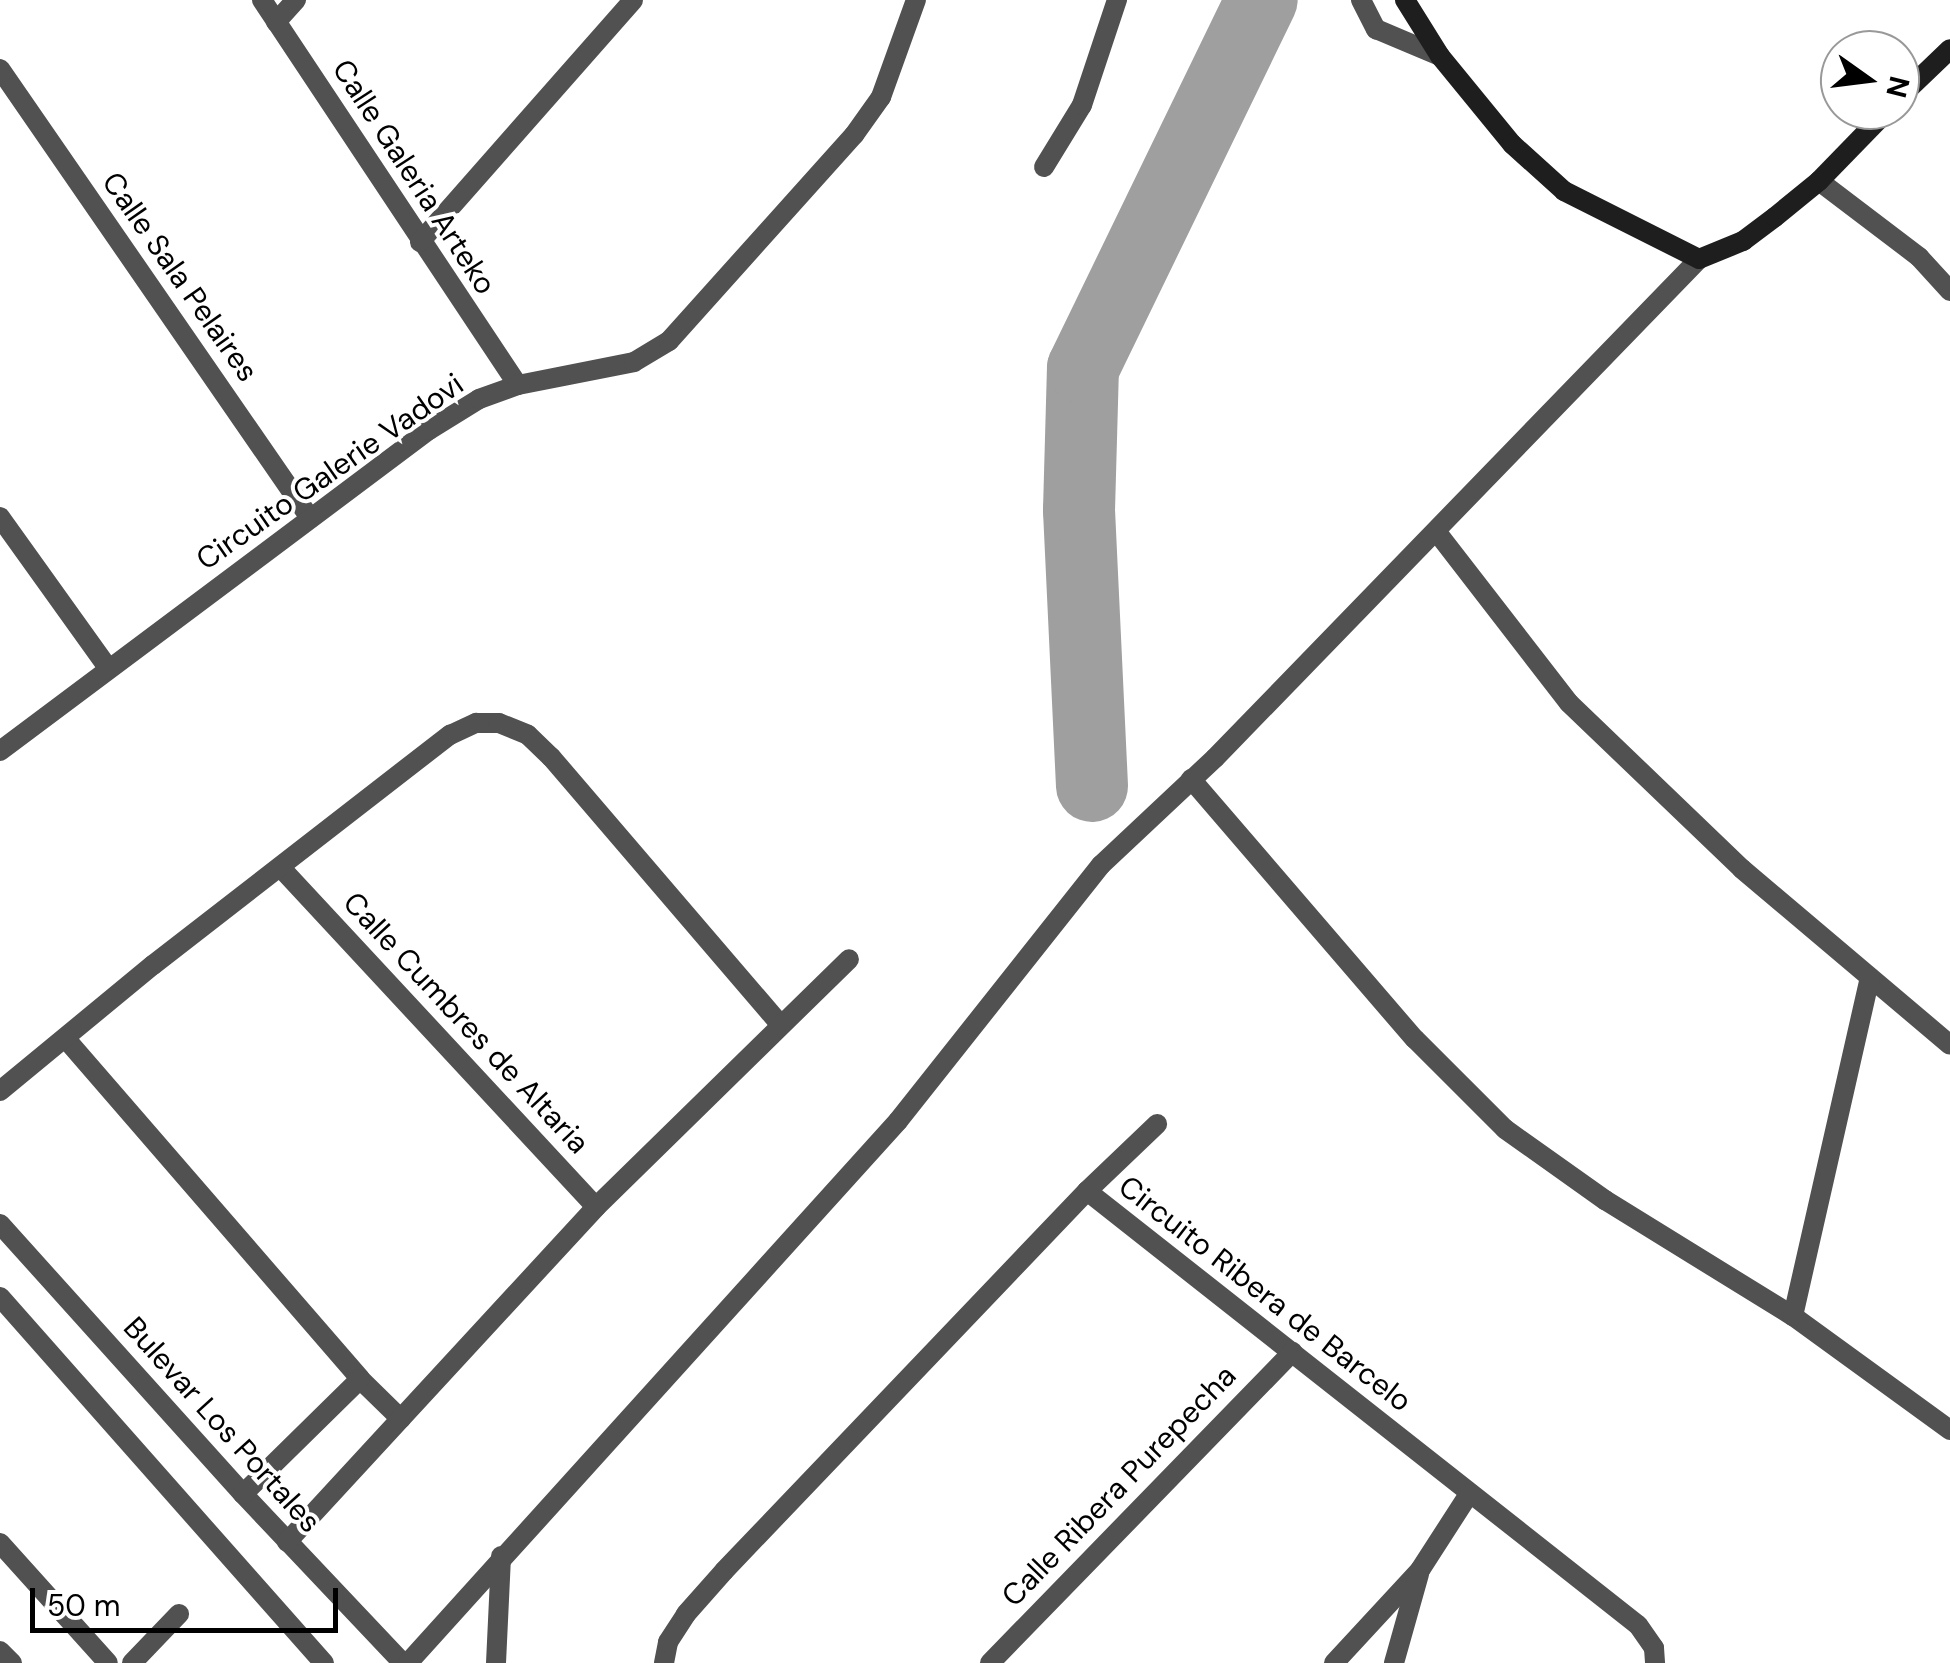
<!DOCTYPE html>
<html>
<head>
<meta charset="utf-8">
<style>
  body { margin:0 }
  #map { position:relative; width:1950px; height:1663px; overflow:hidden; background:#fff; font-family:"DM Sans",sans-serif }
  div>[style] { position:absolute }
  .river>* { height:72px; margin:-36px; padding:0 36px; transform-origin:36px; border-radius:36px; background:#9f9f9f }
  .street>* { height:20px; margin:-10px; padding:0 10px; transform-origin:10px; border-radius:10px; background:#515151 }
  .secondary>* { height:20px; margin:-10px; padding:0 10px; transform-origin:10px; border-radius:10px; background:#1e1e1e }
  span { translate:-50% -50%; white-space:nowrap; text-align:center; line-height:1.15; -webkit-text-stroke:8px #fff; paint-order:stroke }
  .street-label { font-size:30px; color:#000 }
  .north { position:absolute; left:1820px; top:30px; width:100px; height:100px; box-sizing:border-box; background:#fff; border:2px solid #999; border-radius:50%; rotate:104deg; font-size:28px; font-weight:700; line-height:40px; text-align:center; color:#000 }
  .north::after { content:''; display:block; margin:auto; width:35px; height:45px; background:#000; clip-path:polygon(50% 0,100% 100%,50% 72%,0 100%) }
  .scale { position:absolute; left:30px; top:1588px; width:308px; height:45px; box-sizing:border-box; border:5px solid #000; border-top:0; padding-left:12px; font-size:30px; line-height:35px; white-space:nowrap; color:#000; -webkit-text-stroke:8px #fff; paint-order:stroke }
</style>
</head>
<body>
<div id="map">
  <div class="river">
    <i style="left:1092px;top:786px;width:276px;rotate:-92.7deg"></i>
    <i style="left:1079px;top:510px;width:142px;rotate:-88.4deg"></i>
    <i style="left:1083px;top:368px;width:409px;rotate:-64.1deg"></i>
  </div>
  <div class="street">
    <i style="left:262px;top:0;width:462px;rotate:56.4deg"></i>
    <i style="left:1361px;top:0;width:33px;rotate:63deg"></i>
    <i style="left:1376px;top:29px;width:69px;rotate:22.9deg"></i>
    <i style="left:276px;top:22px;width:30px;rotate:-48deg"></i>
    <i style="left:0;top:69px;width:546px;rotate:55.38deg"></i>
    <i style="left:1044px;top:167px;width:73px;rotate:-58.5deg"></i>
    <i style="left:1082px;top:105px;width:111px;rotate:-71.6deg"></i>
    <i style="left:1819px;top:181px;width:126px;rotate:37.2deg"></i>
    <i style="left:1919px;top:257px;width:46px;rotate:47.6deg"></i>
    <i style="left:420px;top:242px;width:322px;rotate:-48.6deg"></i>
    <i style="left:0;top:517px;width:186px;rotate:54.4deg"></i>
    <i style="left:1436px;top:531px;width:217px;rotate:52.3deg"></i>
    <i style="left:1569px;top:703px;width:240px;rotate:43.8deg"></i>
    <i style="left:1742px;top:869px;width:272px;rotate:40.2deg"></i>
    <i style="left:0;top:751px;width:536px;rotate:-36.81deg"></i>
    <i style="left:429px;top:430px;width:59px;rotate:-31.8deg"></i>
    <i style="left:479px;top:399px;width:41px;rotate:-19.7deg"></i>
    <i style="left:518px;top:385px;width:118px;rotate:-11.2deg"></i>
    <i style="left:634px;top:362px;width:41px;rotate:-31deg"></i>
    <i style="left:669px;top:341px;width:277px;rotate:-48.1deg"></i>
    <i style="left:854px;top:135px;width:47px;rotate:-54.6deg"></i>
    <i style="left:881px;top:97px;width:103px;rotate:-70.2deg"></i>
    <i style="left:1191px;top:779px;width:343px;rotate:49.3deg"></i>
    <i style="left:1415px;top:1039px;width:127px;rotate:45deg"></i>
    <i style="left:1505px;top:1129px;width:123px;rotate:35.4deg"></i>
    <i style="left:1605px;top:1200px;width:221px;rotate:31.7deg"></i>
    <i style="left:1793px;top:1316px;width:194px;rotate:36deg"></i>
    <i style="left:282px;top:869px;width:461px;rotate:47.1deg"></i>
    <i style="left:66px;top:1039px;width:449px;rotate:49.1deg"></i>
    <i style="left:360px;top:1379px;width:57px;rotate:44.3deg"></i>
    <i style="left:0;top:1091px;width:198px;rotate:-39.5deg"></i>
    <i style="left:153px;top:965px;width:376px;rotate:-37.8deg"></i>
    <i style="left:450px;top:735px;width:29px;rotate:-25deg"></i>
    <i style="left:476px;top:723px;width:23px"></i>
    <i style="left:499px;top:723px;width:31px;rotate:22deg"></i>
    <i style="left:528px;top:735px;width:32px;rotate:44deg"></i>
    <i style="left:551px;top:757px;width:353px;rotate:49.4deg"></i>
    <i style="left:1087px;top:1191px;width:701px;rotate:38.23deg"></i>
    <i style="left:1638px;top:1625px;width:28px;rotate:55deg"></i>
    <i style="left:1654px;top:1648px;width:15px;rotate:86deg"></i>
    <i style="left:0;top:1224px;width:363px;rotate:48deg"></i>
    <i style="left:243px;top:1494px;width:233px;rotate:46.6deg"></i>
    <i style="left:0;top:1297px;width:489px;rotate:48.5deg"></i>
    <i style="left:1793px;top:1316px;width:347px;rotate:-77.2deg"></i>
    <i style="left:243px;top:1494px;width:164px;rotate:-44.5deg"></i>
    <i style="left:287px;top:1542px;width:456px;rotate:-47.3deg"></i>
    <i style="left:596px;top:1207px;width:354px;rotate:-44.4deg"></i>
    <i style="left:0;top:1543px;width:161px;rotate:48deg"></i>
    <i style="left:0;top:1651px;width:17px;rotate:45deg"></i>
    <i style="left:132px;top:1663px;width:68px;rotate:-46.2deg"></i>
    <i style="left:408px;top:1663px;width:731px;rotate:-47.88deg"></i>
    <i style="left:898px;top:1121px;width:327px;rotate:-51.6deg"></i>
    <i style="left:1101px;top:865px;width:156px;rotate:-43.2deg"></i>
    <i style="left:1215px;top:758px;width:695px;rotate:-45.87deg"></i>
    <i style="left:496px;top:1663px;width:107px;rotate:-87.3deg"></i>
    <i style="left:664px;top:1663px;width:21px;rotate:-79deg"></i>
    <i style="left:668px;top:1642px;width:33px;rotate:-57deg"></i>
    <i style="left:686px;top:1614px;width:57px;rotate:-48.5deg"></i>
    <i style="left:724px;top:1571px;width:526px;rotate:-46.31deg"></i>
    <i style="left:1087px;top:1191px;width:97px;rotate:-43.7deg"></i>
    <i style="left:990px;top:1663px;width:434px;rotate:-45.8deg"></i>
    <i style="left:1334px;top:1663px;width:127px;rotate:-47.2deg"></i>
    <i style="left:1420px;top:1570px;width:90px;rotate:-57.2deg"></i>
    <i style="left:1394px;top:1663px;width:92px;rotate:-74.3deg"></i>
  </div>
  <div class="secondary">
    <i style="left:1405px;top:0;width:66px;rotate:58deg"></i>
    <i style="left:1440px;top:56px;width:114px;rotate:50.7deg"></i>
    <i style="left:1512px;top:144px;width:70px;rotate:42.1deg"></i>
    <i style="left:1564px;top:191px;width:151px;rotate:26.7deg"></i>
    <i style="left:1699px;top:259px;width:48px;rotate:-22.2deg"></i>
    <i style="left:1743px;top:241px;width:40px;rotate:-37deg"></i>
    <i style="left:1775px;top:217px;width:57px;rotate:-39.3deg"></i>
    <i style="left:1819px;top:181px;width:99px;rotate:-45.8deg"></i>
    <i style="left:1900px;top:97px;width:69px;rotate:-43.8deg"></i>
  </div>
  <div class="street-label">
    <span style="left:414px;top:177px;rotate:57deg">Calle Galeria Arteko</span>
    <span style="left:180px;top:277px;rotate:55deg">Calle Sala Pelaires</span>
    <span style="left:330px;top:472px;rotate:-35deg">Circuito Galerie Vadovi</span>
    <span style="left:466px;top:1023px;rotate:47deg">Calle Cumbres de Altaria</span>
    <span style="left:1265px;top:1294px;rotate:38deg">Circuito Ribera de Barcelo</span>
    <span style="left:222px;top:1425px;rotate:48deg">Bulevar Los Portales</span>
    <span style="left:1119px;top:1486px;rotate:-46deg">Calle Ribera Purepecha</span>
  </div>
  <div class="north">N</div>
  <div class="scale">50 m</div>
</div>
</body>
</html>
